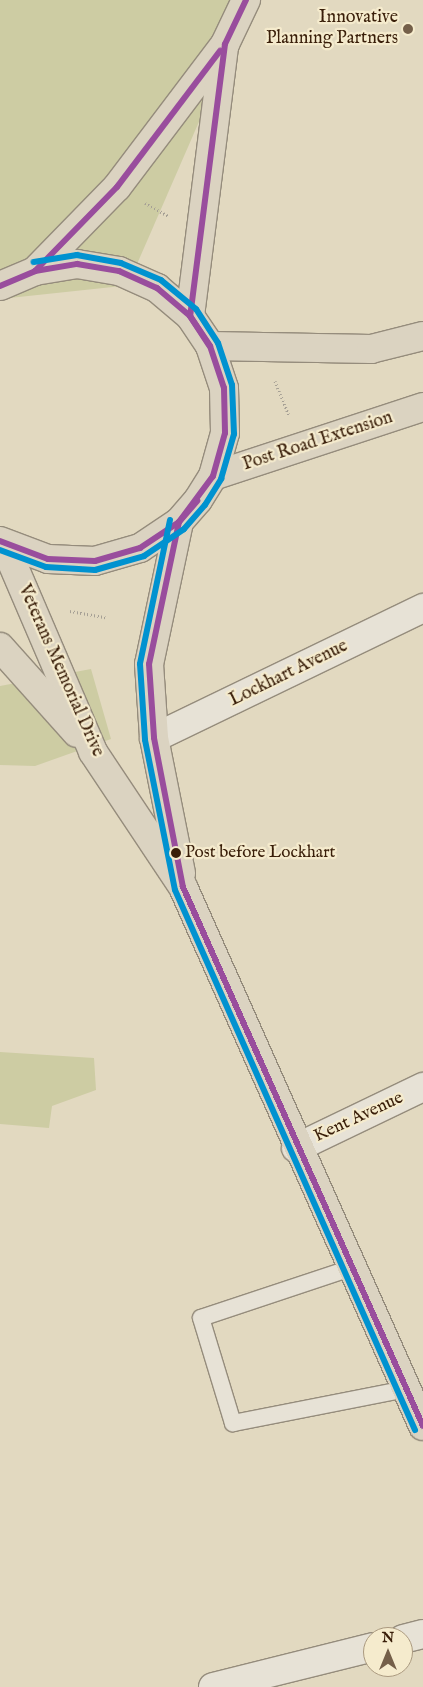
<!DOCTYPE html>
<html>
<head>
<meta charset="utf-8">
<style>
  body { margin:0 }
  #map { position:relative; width:423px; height:1687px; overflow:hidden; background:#e2d9c0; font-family:"IM FELL English",serif }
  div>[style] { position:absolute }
  .green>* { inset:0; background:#cdcca3 }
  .path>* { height:3px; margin-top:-1.5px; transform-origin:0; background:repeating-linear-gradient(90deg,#a6a095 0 1px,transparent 0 3.5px) }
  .roads { filter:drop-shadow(1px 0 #958c7c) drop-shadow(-1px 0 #958c7c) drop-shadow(0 1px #958c7c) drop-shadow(0 -1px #958c7c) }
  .lane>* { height:16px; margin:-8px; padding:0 8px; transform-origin:8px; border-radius:8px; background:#e7e2d6 }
  .street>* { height:28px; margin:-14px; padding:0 14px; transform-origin:14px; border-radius:14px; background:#e7e2d6 }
  .primary>* { height:28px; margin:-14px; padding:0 14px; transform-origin:14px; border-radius:14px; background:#dbd3c1 }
  .bus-1>* { height:6px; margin:-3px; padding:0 3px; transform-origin:3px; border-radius:3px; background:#994d9d }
  .bus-2>* { height:6px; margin:-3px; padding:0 3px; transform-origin:3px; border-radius:3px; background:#0092d0 }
  .dots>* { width:14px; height:14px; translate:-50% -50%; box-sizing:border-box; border:2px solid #f5ebcd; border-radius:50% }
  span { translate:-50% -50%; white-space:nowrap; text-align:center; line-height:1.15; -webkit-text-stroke:4.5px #f5ebcd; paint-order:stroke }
  .bus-label { font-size:17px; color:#391e09 }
  .left { translate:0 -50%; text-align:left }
  .poi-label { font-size:18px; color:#391e09 }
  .right { translate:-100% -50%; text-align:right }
  .street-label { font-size:18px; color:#391e09 }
  .north { position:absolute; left:363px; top:1627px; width:50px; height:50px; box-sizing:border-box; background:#f5ebcd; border:1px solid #aa997f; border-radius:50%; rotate:0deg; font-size:14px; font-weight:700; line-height:20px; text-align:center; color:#391e09 }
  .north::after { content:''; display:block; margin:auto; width:18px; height:22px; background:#745f49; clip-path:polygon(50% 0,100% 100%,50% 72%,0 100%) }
</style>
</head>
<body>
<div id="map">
  <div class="green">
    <i style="clip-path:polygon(0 0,252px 0,134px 271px,122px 286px,0 299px)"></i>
    <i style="clip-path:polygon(91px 669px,111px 739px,35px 766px,0 765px,0 686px)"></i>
    <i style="clip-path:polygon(0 1052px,94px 1058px,96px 1090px,52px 1106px,49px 1128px,0 1124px)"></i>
  </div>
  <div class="path">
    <i style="left:145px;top:203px;width:26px;rotate:29deg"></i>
    <i style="left:275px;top:381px;width:37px;rotate:68deg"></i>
    <i style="left:70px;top:611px;width:36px;rotate:10deg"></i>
  </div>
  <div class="roads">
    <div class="lane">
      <i style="left:354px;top:1267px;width:161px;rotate:161.6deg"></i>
      <i style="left:201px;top:1318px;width:110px;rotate:73.1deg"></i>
      <i style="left:233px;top:1423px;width:177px;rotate:-11.1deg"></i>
    </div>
    <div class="street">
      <i style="left:154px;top:738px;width:299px;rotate:-25.8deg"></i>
      <i style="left:296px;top:1148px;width:141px;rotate:-25.7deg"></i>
      <i style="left:403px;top:1639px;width:21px;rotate:-14deg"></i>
      <i style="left:213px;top:1687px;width:165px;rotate:-14deg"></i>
    </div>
    <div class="primary">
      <i style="left:35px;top:271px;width:117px;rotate:-45.7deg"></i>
      <i style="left:117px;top:187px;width:179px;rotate:-52.9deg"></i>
      <i style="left:225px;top:44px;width:49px;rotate:-64.5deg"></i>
      <i style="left:0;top:286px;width:38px;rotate:-23deg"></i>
      <i style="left:35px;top:271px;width:43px;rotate:-9.5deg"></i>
      <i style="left:77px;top:264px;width:43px;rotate:9.5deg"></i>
      <i style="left:119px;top:271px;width:42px;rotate:24.1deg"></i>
      <i style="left:157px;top:288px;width:43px;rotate:40.3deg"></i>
      <i style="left:190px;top:316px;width:36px;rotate:56deg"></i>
      <i style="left:210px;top:346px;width:44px;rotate:71.6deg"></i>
      <i style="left:224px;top:388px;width:45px;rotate:88.7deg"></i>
      <i style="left:225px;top:433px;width:45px;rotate:105.6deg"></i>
      <i style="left:213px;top:476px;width:28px;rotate:122deg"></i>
      <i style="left:198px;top:500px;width:29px;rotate:131deg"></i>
      <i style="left:179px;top:522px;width:47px;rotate:146.3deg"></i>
      <i style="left:140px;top:548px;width:47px;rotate:163.9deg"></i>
      <i style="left:95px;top:561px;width:47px;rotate:-177.6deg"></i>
      <i style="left:48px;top:559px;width:51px;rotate:-159.4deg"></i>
      <i style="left:190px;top:316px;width:270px;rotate:-82.8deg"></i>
      <i style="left:210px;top:346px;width:161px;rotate:1.1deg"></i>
      <i style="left:371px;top:349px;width:54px;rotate:-14deg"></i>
      <i style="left:213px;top:476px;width:221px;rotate:-18.2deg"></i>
      <i style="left:179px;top:522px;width:145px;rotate:101.9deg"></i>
      <i style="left:149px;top:664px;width:74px;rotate:86.1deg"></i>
      <i style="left:154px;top:738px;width:138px;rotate:78.7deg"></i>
      <i style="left:4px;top:544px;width:226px;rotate:66.8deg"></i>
      <i style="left:93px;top:752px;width:162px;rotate:56.3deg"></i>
      <i style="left:183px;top:887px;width:590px;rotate:66deg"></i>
      <i style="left:0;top:647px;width:115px;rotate:48.2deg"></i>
    </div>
  </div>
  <div class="bus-1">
    <i style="left:246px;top:0;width:49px;rotate:115.5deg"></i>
    <i style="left:225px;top:44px;width:274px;rotate:97.3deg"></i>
    <i style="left:190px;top:316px;width:36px;rotate:56deg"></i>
    <i style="left:210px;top:346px;width:44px;rotate:71.6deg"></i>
    <i style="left:224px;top:388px;width:45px;rotate:88.7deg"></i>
    <i style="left:225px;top:433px;width:45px;rotate:105.6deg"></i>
    <i style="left:213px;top:476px;width:57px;rotate:126.5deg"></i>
    <i style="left:179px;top:522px;width:145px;rotate:101.9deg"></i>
    <i style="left:149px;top:664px;width:74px;rotate:86.1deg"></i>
    <i style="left:154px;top:738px;width:152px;rotate:79deg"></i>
    <i style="left:183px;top:887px;width:590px;rotate:66deg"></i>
    <i style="left:35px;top:271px;width:117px;rotate:-45.7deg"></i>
    <i style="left:117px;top:187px;width:171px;rotate:-52.9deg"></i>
    <i style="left:0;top:286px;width:38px;rotate:-23deg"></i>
    <i style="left:35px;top:271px;width:43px;rotate:-9.5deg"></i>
    <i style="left:77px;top:264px;width:43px;rotate:9.5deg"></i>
    <i style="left:119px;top:271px;width:42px;rotate:24.1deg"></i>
    <i style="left:157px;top:288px;width:43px;rotate:40.3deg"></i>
    <i style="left:190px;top:316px;width:35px;rotate:57deg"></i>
    <i style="left:0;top:541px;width:51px;rotate:20.6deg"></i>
    <i style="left:48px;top:559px;width:47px;rotate:2.4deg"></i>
    <i style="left:95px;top:561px;width:47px;rotate:-16.1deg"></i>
    <i style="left:140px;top:548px;width:47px;rotate:-33.7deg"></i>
    <i style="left:179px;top:522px;width:28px;rotate:-49deg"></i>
  </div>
  <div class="bus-2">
    <i style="left:170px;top:520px;width:147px;rotate:101.8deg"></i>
    <i style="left:140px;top:664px;width:76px;rotate:86.2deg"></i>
    <i style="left:145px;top:740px;width:153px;rotate:78.7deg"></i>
    <i style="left:175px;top:890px;width:591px;rotate:66.04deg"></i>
    <i style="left:0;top:550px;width:49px;rotate:20.3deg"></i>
    <i style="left:46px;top:567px;width:49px;rotate:3.5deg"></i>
    <i style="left:95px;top:570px;width:51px;rotate:-15.9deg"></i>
    <i style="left:144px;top:556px;width:48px;rotate:-34deg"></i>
    <i style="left:184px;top:529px;width:32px;rotate:-49deg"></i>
    <i style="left:205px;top:505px;width:31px;rotate:-58deg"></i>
    <i style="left:221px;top:479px;width:47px;rotate:-73.9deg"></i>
    <i style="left:234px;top:434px;width:49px;rotate:-92.3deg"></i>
    <i style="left:232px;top:385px;width:44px;rotate:-108.4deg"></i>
    <i style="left:218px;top:343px;width:40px;rotate:-122.9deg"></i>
    <i style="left:196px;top:309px;width:45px;rotate:-140.4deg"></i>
    <i style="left:161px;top:280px;width:43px;rotate:-157deg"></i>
    <i style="left:121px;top:263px;width:45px;rotate:-169.7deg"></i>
    <i style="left:77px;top:255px;width:44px;rotate:170.8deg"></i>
  </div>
  <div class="dots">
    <i style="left:408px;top:29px;background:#745f49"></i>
    <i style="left:176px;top:853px;background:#391e09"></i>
  </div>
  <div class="bus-label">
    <span class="left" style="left:185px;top:853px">Post before Lockhart</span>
  </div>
  <div class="poi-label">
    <span class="right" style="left:398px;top:29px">Innovative<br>Planning Partners</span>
  </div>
  <div class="street-label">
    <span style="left:318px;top:442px;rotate:-18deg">Post Road Extension</span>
    <span style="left:60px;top:671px;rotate:66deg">Veterans Memorial Drive</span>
    <span style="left:289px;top:674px;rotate:-26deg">Lockhart Avenue</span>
    <span style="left:359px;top:1118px;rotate:-25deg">Kent Avenue</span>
  </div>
  <div class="north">N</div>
</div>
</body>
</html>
